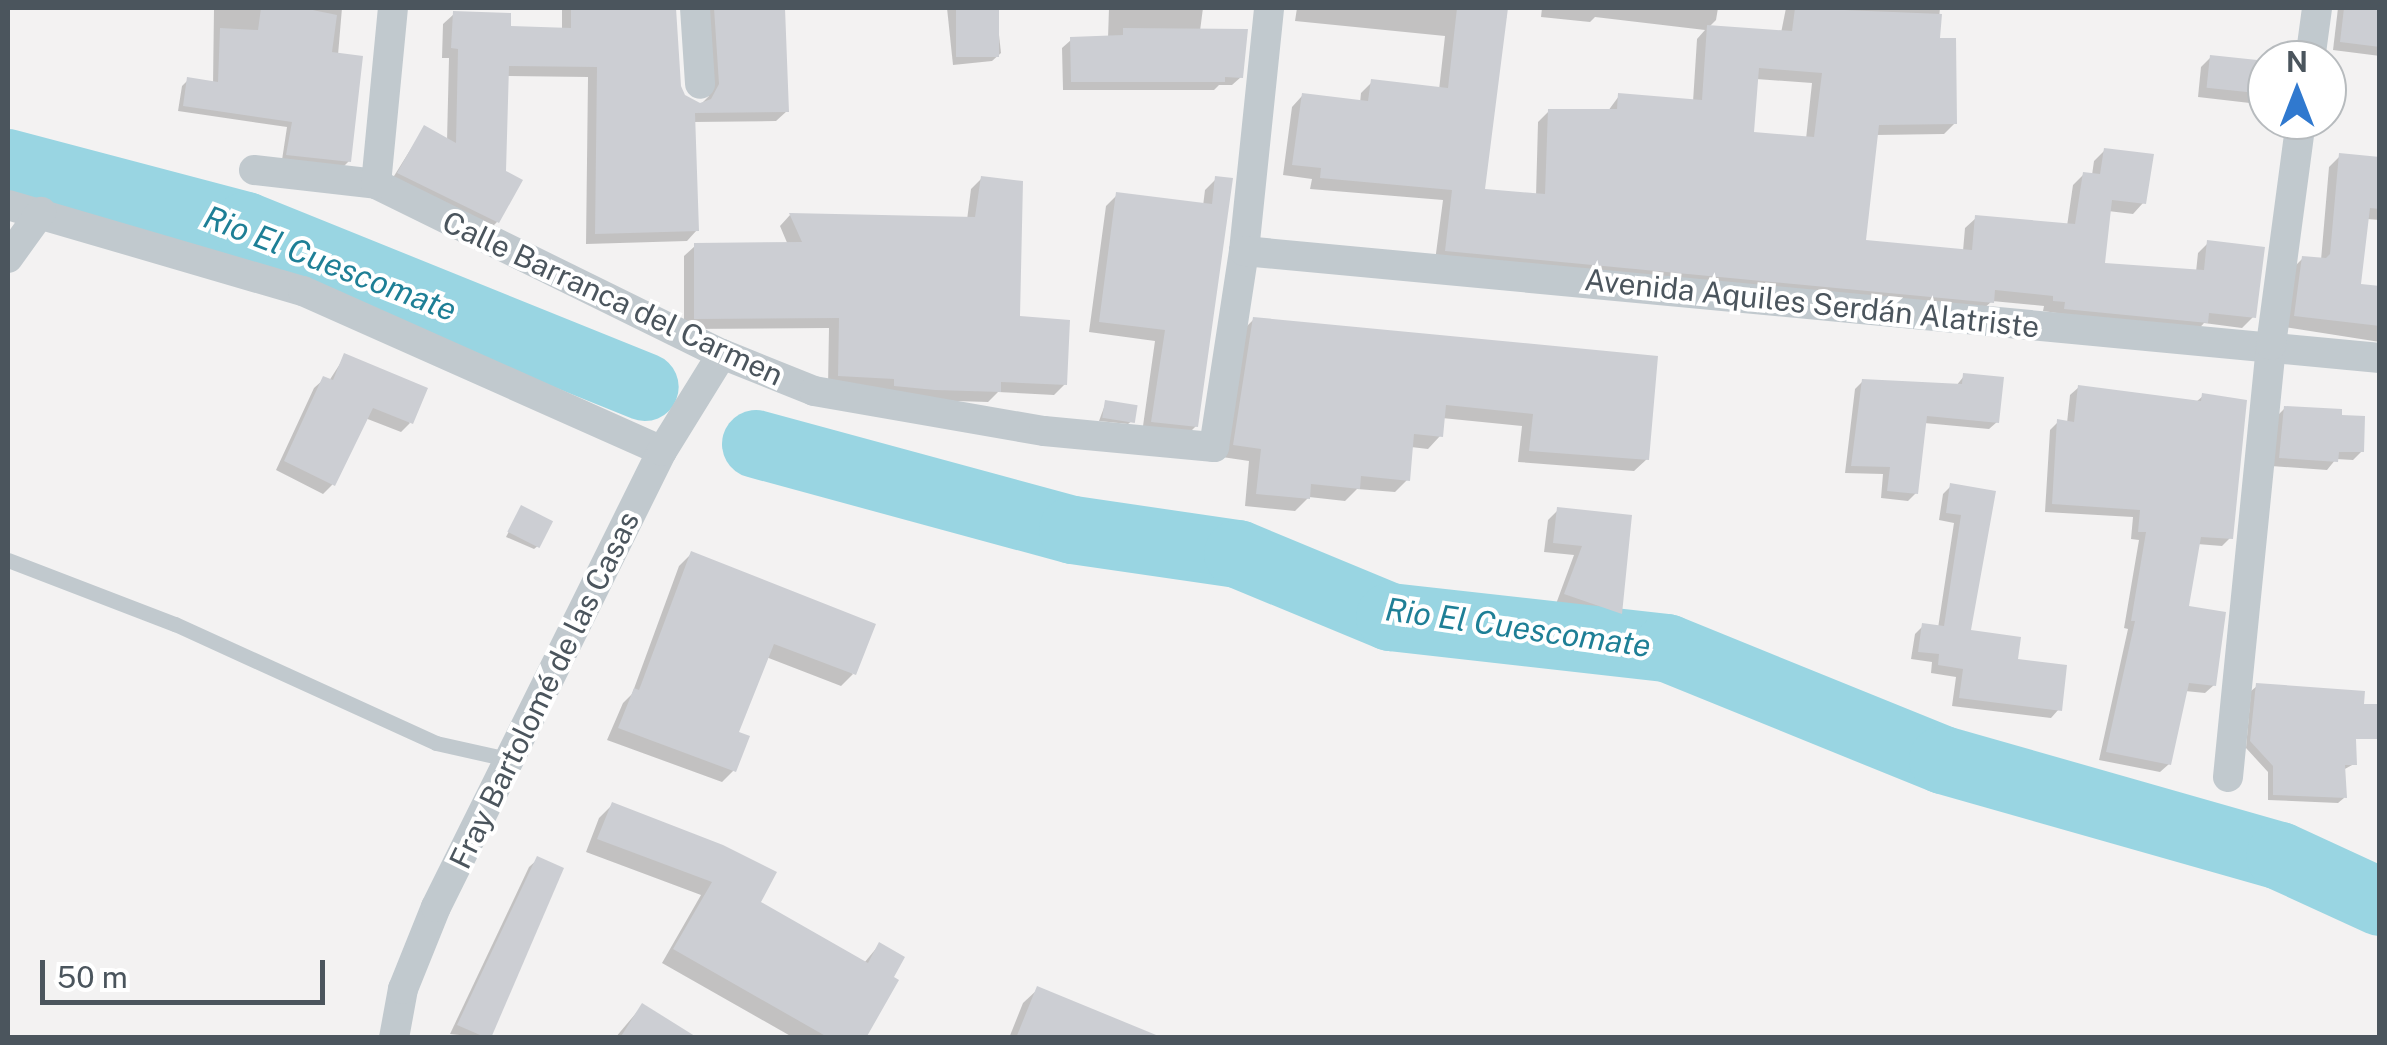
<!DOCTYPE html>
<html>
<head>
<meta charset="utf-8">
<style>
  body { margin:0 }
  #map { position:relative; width:2387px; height:1045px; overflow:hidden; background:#f3f2f2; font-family:"Public Sans",sans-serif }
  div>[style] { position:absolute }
  .shadow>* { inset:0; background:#0003 }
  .river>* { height:68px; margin:-34px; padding:0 34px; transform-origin:34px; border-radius:34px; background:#99d5e2 }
  .building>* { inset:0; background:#ccced3; transform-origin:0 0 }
  .lane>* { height:15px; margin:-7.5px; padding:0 7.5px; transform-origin:7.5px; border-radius:7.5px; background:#c1c9ce }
  .street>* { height:30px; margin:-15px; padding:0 15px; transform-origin:15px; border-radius:15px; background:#c1c9ce }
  span { translate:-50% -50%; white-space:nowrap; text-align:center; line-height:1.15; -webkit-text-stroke:8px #fff; paint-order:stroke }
  .street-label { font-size:30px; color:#4b555d }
  .water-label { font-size:32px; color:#1e7f96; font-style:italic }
  .frame { position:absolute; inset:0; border:10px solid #4b555d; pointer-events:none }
  .north { position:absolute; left:2247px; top:40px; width:100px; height:100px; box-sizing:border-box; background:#fff; border:2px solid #b7bbbe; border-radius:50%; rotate:0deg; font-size:28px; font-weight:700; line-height:40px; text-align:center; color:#4b555d }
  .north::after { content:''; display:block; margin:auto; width:35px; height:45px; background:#3079cf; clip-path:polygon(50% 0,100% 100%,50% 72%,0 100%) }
  .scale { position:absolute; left:40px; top:960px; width:285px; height:45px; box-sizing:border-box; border:5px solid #4b555d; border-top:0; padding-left:12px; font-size:30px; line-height:35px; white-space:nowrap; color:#4b555d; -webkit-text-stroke:8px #fff; paint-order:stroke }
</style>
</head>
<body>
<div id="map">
  <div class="shadow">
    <i style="clip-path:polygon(214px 8px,342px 8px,338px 55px,349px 161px,343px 167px,282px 160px,287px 127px,178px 111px,182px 86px,188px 80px,213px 84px)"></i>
    <i style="clip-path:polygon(562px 8px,674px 8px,679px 86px,683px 97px,700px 105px,709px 96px,703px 13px,709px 8px,782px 8px,787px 111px,776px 121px,693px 122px,697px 230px,687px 241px,586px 244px,588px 77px,507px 76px,497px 222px,487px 232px,389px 184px,424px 128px,447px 141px,449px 58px,442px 58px,443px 24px,454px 14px,508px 28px,562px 30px)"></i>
    <i style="clip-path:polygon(947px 8px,996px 8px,1001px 53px,992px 61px,953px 65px)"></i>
    <i style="clip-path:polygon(1109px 8px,1203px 8px,1200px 31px,1241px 77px,1232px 85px,1219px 85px,1214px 90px,1063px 90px,1062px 48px,1071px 40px,1108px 38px)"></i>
    <i style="clip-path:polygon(evenodd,1297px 8px,1505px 8px,1482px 191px,1536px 196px,1538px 122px,1549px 111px,1608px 111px,1619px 96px,1693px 102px,1697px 39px,1705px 30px,1595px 17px,1590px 22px,1541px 17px,1542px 8px,1718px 8px,1716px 20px,1708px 28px,1781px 33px,1786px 8px,1940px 8px,1937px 40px,1955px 123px,1944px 134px,1876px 135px,1864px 243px,1963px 251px,1965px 228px,1976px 218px,2067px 226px,2073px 185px,2084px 174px,2092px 175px,2094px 161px,2105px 150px,2143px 203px,2133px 214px,2108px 211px,2102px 265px,2196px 272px,2198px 253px,2208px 243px,2253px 317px,2242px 328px,2204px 323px,2195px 333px,2043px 311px,2044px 306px,1992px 301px,1980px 312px,1435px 261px,1443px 200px,1310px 189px,1312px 179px,1283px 175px,1292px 107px,1302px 96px,1360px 103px,1361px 93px,1372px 82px,1439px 90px,1445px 36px,1295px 21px,1297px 8px,1756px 79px,1812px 83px,1806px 139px,1751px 134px,1756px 79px)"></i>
    <i style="clip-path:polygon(2338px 8px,2380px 8px,2380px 56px,2333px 50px)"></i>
    <i style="clip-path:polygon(2211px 57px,2267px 64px,2267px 105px,2198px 97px,2201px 67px)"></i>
    <i style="clip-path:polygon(2340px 156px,2380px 159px,2380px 220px,2367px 219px,2359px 287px,2380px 289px,2380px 342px,2284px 327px,2291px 270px,2303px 258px,2321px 260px,2329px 167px)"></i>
    <i style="clip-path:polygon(981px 179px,1017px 318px,1065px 384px,1054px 395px,998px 392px,988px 402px,923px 400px,828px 386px,829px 328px,684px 329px,684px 256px,695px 246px,788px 245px,780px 226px,790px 215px,967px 220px,971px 189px)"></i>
    <i style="clip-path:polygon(1216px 179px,1196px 426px,1185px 437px,1142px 433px,1155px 341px,1089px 332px,1106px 206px,1117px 195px,1203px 206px,1205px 190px)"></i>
    <i style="clip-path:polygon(1254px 319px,1655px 358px,1647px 459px,1634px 471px,1518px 462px,1522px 426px,1442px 418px,1440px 436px,1428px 449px,1411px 447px,1407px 480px,1395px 492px,1357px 489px,1345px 501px,1309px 497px,1295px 511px,1245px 506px,1249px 461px,1222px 457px,1241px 332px)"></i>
    <i style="clip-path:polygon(345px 356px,410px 423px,401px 432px,365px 418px,332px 485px,323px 494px,276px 470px,314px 388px,324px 379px,329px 381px)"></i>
    <i style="clip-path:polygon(1964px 376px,1997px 422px,1989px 429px,1924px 423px,1916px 493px,1908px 501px,1881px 498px,1883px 474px,1845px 473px,1855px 389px,1863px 381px,1956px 386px)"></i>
    <i style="clip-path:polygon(2079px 387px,2196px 402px,2203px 396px,2230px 538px,2222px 546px,2197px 544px,2186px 608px,2214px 685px,2205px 693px,2185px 691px,2169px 764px,2160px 772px,2099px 760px,2128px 629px,2124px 628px,2139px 540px,2131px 539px,2133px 517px,2045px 512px,2050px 430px,2058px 422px,2067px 423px,2070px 395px)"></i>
    <i style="clip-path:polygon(1106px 402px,1133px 420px,1128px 424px,1099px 421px)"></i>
    <i style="clip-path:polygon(2285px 408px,2362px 451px,2353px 460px,2336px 459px,2327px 470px,2271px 466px,2276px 417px)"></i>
    <i style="clip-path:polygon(1951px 486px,1993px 493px,1968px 632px,2015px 661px,2059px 709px,2051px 718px,1952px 706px,1956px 677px,1931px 673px,1932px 662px,1911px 659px,1915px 634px,1923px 626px,1938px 628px,1954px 523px,1939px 520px,1943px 494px)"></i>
    <i style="clip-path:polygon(521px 508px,539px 545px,534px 549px,506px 537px)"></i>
    <i style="clip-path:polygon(1558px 510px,1629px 517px,1619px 613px,1610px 623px,1556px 604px,1574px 555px,1544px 552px,1548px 520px)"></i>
    <i style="clip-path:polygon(691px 554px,853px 674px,841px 686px,766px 657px,736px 733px,734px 770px,722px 782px,607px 740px,623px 703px,632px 694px,679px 566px)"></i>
    <i style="clip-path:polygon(2257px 686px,2354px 764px,2343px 770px,2344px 798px,2338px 803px,2268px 800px,2268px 772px,2246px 748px,2251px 691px)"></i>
    <i style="clip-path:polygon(612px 805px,757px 903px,864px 963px,879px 945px,863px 1038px,794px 1038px,662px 963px,701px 895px,586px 852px,599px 818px)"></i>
    <i style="clip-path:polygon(538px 859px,488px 1038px,450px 1034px,529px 867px)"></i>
    <i style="clip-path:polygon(1038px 989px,1124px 1038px,1009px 1038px,1023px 1003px)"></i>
    <i style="clip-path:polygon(642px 1006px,693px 1038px,615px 1038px)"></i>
  </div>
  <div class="river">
    <i style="left:8px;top:163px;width:246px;rotate:14.8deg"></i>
    <i style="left:246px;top:226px;width:430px;rotate:22deg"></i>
    <i style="left:756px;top:444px;width:328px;rotate:15.2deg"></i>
    <i style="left:1073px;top:530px;width:167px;rotate:8.3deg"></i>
    <i style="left:1238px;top:554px;width:165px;rotate:22.5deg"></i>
    <i style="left:1390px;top:617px;width:279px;rotate:6.4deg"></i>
    <i style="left:1667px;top:648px;width:298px;rotate:22.1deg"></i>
    <i style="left:1943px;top:760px;width:350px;rotate:15.9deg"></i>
    <i style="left:2280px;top:856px;width:110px;rotate:24.7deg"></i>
  </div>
  <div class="building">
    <i style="clip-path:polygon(261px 8px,303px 8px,337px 15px,332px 52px,363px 56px,351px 162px,286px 155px,292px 122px,183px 106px,187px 77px,218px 82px,220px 28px,258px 30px)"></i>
    <i style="clip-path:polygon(571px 8px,676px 8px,681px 86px,685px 95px,700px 103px,711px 99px,719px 84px,714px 8px,785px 8px,789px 112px,695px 113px,699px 231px,595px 234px,597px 67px,509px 66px,506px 171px,523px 180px,499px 223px,397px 173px,424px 125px,456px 143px,458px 49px,451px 48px,453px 11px,511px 13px,511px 26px,571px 28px)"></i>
    <i style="left:956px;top:8px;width:43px;height:49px"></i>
    <i style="clip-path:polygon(evenodd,1457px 8px,1508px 8px,1485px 189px,1545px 194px,1548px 109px,1617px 109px,1618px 93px,1702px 100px,1707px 25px,1792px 31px,1795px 8px,1942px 14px,1940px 38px,1956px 38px,1957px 124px,1879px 125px,1866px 240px,1972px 250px,1975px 215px,2075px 224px,2083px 172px,2100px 174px,2104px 148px,2154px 154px,2146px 204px,2112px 200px,2105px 263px,2204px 270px,2207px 240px,2265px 247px,2256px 318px,2209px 313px,2208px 323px,2064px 309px,2065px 302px,2053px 301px,2053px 296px,1995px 290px,1994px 303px,1445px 251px,1452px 190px,1320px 178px,1321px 168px,1292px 165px,1302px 93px,1368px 101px,1371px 79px,1448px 88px,1457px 8px,1759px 68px,1822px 73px,1814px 137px,1754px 132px,1759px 68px)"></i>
    <i style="clip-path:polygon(2344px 8px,2380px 8px,2380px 47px,2340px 42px)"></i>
    <i style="clip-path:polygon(1123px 28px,1248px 29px,1243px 78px,1225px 77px,1225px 82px,1071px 82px,1070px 37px,1123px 35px)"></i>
    <i style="left:2210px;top:55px;width:57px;height:33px;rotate:6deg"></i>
    <i style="clip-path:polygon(2339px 153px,2380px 157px,2380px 209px,2370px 208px,2361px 284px,2380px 286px,2380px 326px,2294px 316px,2302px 256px,2326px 258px,2330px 254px)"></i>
    <i style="clip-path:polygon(981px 176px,1023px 181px,1020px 316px,1070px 320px,1067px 385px,1001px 382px,1001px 392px,935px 390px,894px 386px,894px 379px,838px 376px,839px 318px,694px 319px,694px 243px,802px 242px,789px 213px,975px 217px)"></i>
    <i style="clip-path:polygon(1215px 176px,1233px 178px,1198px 427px,1151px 422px,1165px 330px,1099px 322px,1116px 192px,1212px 204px)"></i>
    <i style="clip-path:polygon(1253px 317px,1658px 356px,1649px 460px,1529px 451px,1533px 414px,1446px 405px,1443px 437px,1414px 434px,1410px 481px,1361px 476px,1360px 489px,1311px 484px,1310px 499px,1256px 494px,1261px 449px,1233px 445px)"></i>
    <i style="clip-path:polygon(344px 353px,428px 388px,413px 424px,373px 408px,335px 486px,284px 461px,323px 376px,333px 380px)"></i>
    <i style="clip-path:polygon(1963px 373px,2004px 377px,1999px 423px,1927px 416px,1918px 494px,1887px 491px,1890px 467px,1851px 466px,1862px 379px,1962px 384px)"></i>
    <i style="clip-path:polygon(2078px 385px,2201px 401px,2202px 393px,2247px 400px,2233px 539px,2201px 537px,2189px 606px,2226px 612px,2216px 686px,2189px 683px,2171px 765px,2106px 752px,2135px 621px,2131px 621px,2146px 532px,2138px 532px,2140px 510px,2052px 504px,2057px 419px,2074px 422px)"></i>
    <i style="left:1105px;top:400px;width:33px;height:18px;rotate:9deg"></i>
    <i style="clip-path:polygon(2284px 406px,2342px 409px,2342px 415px,2365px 416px,2364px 452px,2339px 452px,2338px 462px,2279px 458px)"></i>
    <i style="clip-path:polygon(1950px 483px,1996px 491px,1971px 630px,2021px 637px,2018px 659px,2067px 665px,2062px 711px,1959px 698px,1963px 669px,1938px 665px,1939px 654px,1918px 652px,1922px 623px,1944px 626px,1961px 515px,1946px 513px)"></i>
    <i style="left:521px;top:505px;width:36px;height:30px;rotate:27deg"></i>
    <i style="clip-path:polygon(1557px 507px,1632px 515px,1622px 614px,1564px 594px,1582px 546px,1553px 543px)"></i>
    <i style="clip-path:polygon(691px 551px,876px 624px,856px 675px,774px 644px,739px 732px,750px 736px,736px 772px,618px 728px,634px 688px,639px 690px)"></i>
    <i style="clip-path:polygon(2256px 683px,2365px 691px,2364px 704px,2380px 704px,2380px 739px,2356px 739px,2357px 765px,2345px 765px,2347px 798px,2273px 795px,2273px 766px,2250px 741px)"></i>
    <i style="clip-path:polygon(612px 802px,723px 845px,777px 872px,761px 902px,868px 963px,879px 942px,905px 957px,894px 977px,899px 980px,866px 1038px,829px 1038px,673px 949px,712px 882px,597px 839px)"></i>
    <i style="clip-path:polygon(537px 856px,564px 868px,491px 1038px,487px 1038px,457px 1025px)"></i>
    <i style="clip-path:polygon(1037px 986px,1161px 1037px,1161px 1038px,1016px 1038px)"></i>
    <i style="clip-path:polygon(642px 1003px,698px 1038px,620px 1038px)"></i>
  </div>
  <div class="lane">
    <i style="left:8px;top:560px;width:179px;rotate:21deg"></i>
    <i style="left:175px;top:624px;width:287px;rotate:24.5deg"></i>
    <i style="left:436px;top:743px;width:78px;rotate:12.6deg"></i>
  </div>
  <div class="street">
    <i style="left:695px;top:8px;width:76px;rotate:86.2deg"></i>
    <i style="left:2310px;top:60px;width:52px;rotate:-82.3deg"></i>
    <i style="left:254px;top:170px;width:123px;rotate:6.5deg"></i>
    <i style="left:376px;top:184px;width:386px;rotate:26.2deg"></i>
    <i style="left:722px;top:354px;width:99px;rotate:21.9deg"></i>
    <i style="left:814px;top:391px;width:233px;rotate:9.9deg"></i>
    <i style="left:1044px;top:431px;width:171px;rotate:5.4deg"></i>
    <i style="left:1214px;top:447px;width:198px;rotate:-81.3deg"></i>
    <i style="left:1244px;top:251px;width:244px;rotate:-84.1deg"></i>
    <i style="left:376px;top:184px;width:177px;rotate:-84.5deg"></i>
    <i style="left:8px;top:205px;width:307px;rotate:16.3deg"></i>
    <i style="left:303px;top:291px;width:393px;rotate:24deg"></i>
    <i style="left:1244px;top:251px;width:1141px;rotate:5.38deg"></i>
    <i style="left:8px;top:258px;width:57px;rotate:-54.3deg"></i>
    <i style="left:2228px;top:777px;width:434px;rotate:-84.3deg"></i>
    <i style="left:2271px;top:345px;width:227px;rotate:-82.4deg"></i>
    <i style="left:394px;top:1038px;width:50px;rotate:-79.6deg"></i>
    <i style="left:403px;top:989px;width:88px;rotate:-68.1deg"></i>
    <i style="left:436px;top:907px;width:509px;rotate:-63.64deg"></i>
    <i style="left:662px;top:451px;width:114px;rotate:-58.3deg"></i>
  </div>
  <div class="street-label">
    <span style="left:613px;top:298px;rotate:25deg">Calle Barranca del Carmen</span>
    <span style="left:1812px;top:303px;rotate:6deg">Avenida Aquiles Serdán Alatriste</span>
    <span style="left:544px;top:690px;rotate:-64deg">Fray Bartolomé de las Casas</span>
  </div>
  <div class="water-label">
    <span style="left:330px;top:264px;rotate:21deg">Rio El Cuescomate</span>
    <span style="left:1518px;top:628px;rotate:8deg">Rio El Cuescomate</span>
  </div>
  <div class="frame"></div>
  <div class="north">N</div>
  <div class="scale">50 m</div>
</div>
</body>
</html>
